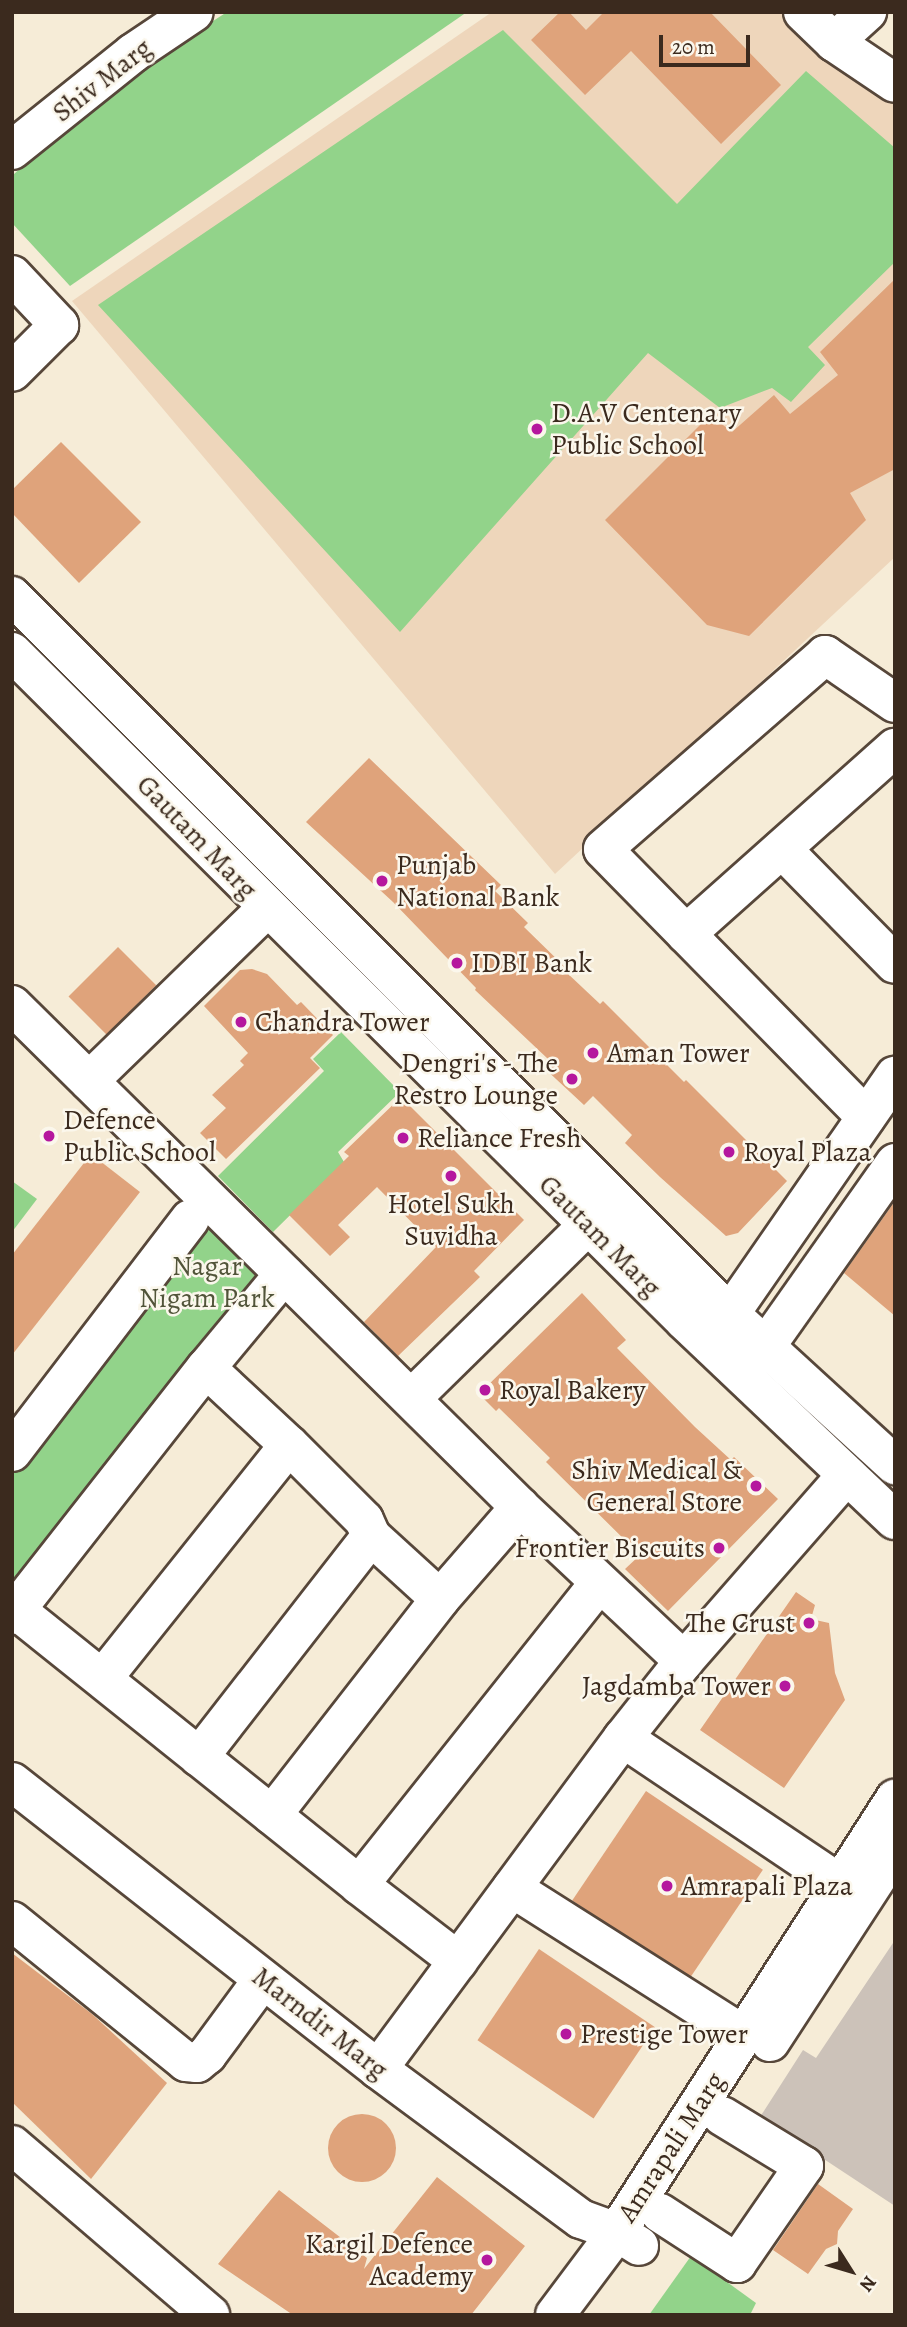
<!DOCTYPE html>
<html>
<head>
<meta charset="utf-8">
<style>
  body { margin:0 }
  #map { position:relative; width:907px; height:2327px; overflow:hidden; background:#f6ecd7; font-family:Alegreya,serif }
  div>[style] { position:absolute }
  .built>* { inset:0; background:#eed6bb }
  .industrial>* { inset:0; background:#ccc2b9 }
  .green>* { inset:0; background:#92d38a }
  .building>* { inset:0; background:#dfa37b; transform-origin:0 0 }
  .round { border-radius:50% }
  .roads { filter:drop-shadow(2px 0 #57473a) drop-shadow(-2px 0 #57473a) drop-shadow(0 2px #57473a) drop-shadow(0 -2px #57473a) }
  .minor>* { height:38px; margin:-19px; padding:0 19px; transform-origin:19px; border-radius:19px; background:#fff }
  .dots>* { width:19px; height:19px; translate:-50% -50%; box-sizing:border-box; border:4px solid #fbf7ec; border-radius:50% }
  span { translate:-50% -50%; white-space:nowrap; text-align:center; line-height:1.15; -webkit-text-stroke:5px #fbf7ec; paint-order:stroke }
  .street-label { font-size:28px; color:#3b2a1e }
  .poi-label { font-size:28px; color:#3b2a1e }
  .left { translate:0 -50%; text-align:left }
  .right { translate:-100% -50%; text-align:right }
  .park-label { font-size:28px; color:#515439 }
  .frame { position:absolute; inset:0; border:14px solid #3b2a1e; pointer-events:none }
  .north { position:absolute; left:816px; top:2236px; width:70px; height:70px; -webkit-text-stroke:5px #fbf7ec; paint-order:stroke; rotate:127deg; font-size:19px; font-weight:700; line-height:28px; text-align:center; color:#3b2a1e }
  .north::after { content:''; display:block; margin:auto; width:24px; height:32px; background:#3b2a1e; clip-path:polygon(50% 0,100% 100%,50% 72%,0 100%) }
  .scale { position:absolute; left:659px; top:35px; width:91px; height:32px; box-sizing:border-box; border:4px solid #3b2a1e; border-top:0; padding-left:9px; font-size:21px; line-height:24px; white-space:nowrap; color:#3b2a1e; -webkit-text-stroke:5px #fbf7ec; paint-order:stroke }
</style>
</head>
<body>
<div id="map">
  <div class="built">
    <i style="clip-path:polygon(492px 12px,798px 12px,895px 86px,895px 557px,555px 874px,72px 301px)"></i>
  </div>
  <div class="industrial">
    <i style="clip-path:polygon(895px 1940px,895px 2206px,760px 2117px,803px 2050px,816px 2058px)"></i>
  </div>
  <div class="green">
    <i style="clip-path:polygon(227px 12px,467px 12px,70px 286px,12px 223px,12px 176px,97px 96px)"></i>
    <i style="clip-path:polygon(503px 30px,677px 204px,806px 71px,895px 148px,895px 262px,808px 347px,825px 365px,791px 402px,772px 388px,720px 408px,648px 353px,400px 632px,98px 305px)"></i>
    <i style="clip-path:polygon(341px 1032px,400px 1092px,338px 1152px,344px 1162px,273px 1232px,218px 1176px,324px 1071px,313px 1059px)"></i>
    <i style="clip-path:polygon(12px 1181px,37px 1199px,12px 1232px)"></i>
    <i style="clip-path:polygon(202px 1222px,263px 1277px,12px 1600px,12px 1468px)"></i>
    <i style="clip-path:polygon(691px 2256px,756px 2303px,750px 2315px,649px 2315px)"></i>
  </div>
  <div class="building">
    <i style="clip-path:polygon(560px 12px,569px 12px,586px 30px,604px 12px,710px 12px,781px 85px,721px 144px,631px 51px,585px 95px,531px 40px)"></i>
    <i style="clip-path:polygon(895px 279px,895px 469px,850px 493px,866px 520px,749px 636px,707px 625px,605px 520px,710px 415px,732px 432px,774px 395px,790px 414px,838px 375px,820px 352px)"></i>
    <i style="clip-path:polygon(61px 442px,141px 522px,79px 583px,12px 513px,12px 490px)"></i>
    <i style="clip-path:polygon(369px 758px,501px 885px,495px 891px,528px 923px,524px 927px,568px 970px,566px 972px,600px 1004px,603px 1001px,684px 1082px,686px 1080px,787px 1181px,738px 1233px,726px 1236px,660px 1177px,625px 1143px,632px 1135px,593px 1096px,584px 1105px,542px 1066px,548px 1059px,475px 990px,476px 988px,393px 902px,306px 822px)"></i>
    <i style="left:118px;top:947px;width:54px;height:70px;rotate:45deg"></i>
    <i style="clip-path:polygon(252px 969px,267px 974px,297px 1005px,301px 1002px,333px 1035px,310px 1058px,320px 1068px,226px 1159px,200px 1133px,226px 1108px,212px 1095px,244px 1065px,240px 1061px,248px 1053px,204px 1006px,240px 970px)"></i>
    <i style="clip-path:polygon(401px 1097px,524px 1220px,474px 1271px,480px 1277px,398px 1356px,364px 1322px,436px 1247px,377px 1187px,338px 1225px,350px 1237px,330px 1256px,289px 1215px,349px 1156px,344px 1152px)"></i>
    <i style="clip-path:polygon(91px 1154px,140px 1192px,12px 1355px,12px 1255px)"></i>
    <i style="clip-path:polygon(895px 1201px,895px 1316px,844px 1273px)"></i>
    <i style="clip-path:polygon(582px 1293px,626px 1340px,617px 1348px,695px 1427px,731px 1460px,734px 1457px,778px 1499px,668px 1611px,625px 1569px,640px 1555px,546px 1462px,550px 1458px,499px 1408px,496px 1411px,479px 1394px)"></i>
    <i style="clip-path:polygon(796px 1592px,815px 1605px,811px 1619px,829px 1623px,835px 1673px,845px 1700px,784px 1788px,700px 1730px)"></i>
    <i style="left:646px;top:1791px;width:141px;height:132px;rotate:34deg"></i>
    <i style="left:539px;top:1949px;width:140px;height:110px;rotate:34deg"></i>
    <i style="clip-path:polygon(12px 1953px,92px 2014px,167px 2083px,91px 2179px,12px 2102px)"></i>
    <i class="round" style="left:328px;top:2114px;width:68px;height:68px"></i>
    <i style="clip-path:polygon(437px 2177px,525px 2246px,471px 2315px,293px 2315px,218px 2264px,279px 2190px,367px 2258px,364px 2269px)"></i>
    <i style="clip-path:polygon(818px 2184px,853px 2209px,838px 2231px,837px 2244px,826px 2249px,808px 2274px,773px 2250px)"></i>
  </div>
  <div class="roads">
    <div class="minor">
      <i style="left:803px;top:12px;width:43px;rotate:44.1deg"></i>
      <i style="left:834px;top:42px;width:73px;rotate:33.9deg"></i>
      <i style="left:834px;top:42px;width:45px;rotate:-42.3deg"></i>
      <i style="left:12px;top:150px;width:155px;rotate:-38.7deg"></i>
      <i style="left:133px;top:53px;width:73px;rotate:-33.9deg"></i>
      <i style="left:12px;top:275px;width:69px;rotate:46.8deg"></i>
      <i style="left:59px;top:325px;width:66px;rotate:135deg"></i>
      <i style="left:12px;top:596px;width:1015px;rotate:45deg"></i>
      <i style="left:730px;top:1314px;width:224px;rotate:42.5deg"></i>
      <i style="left:12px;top:652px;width:949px;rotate:44.83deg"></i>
      <i style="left:685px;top:1321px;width:289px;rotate:43.5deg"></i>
      <i style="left:782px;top:849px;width:161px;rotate:45.5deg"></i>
      <i style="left:686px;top:934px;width:280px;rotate:-41.7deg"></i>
      <i style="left:12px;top:1005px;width:714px;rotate:44.66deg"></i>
      <i style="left:520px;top:1507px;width:225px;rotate:43.2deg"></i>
      <i style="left:89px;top:1081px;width:248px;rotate:-44.2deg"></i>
      <i style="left:866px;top:1117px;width:375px;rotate:-134.5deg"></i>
      <i style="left:603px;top:849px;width:295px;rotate:-41.1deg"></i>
      <i style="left:825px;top:655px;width:85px;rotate:34.4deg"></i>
      <i style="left:730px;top:1314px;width:290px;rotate:-55.3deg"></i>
      <i style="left:766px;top:1346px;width:224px;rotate:-54.8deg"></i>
      <i style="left:206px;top:1368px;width:113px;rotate:42.9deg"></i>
      <i style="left:289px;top:1445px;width:106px;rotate:45deg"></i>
      <i style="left:364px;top:1520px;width:17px;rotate:66deg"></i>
      <i style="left:371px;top:1536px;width:93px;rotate:42.4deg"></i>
      <i style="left:412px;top:1398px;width:247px;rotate:-44.5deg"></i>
      <i style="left:12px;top:1452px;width:293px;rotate:-52.6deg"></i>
      <i style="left:16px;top:1610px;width:440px;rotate:38.7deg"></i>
      <i style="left:359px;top:1885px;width:125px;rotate:37.5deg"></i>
      <i style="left:12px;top:1615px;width:314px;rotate:-51.9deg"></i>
      <i style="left:206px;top:1368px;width:122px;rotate:-50.3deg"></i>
      <i style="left:103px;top:1678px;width:298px;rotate:-51.4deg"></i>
      <i style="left:623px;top:1738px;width:260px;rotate:33.9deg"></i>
      <i style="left:199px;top:1757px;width:280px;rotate:-52.1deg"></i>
      <i style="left:12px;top:1782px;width:465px;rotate:38.1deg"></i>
      <i style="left:378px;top:2069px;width:252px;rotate:36.5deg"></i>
      <i style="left:581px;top:2219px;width:38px;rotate:20deg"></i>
      <i style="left:617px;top:2232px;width:26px;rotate:32deg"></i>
      <i style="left:272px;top:1815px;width:274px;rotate:-52.1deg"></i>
      <i style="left:440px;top:1599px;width:122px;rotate:-49deg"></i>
      <i style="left:359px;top:1885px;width:386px;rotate:-51.5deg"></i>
      <i style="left:512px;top:1888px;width:275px;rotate:32.4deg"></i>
      <i style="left:12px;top:1921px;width:224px;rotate:39deg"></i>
      <i style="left:186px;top:2062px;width:11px;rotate:5deg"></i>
      <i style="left:197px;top:2063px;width:13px;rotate:-39deg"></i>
      <i style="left:207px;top:2055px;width:94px;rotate:-53.6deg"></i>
      <i style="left:770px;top:2042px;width:229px;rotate:-56.9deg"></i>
      <i style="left:378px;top:2069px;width:412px;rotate:-53.5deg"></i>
      <i style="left:623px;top:1738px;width:98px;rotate:-51.6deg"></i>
      <i style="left:684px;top:1661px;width:247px;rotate:-48.8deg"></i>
      <i style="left:12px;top:2145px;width:261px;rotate:40.6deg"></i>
      <i style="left:660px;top:2213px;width:92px;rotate:33deg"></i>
      <i style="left:737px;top:2263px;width:118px;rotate:-55.4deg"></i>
      <i style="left:804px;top:2166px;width:96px;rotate:-148.6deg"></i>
      <i style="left:555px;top:2315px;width:104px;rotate:-53.2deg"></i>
      <i style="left:617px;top:2232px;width:515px;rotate:-57.3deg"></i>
    </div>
  </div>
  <div class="dots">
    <i style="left:537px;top:429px;background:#b5179e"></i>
    <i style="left:382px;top:881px;background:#b5179e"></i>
    <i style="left:457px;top:963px;background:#b5179e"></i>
    <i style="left:241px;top:1022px;background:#b5179e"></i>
    <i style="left:593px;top:1053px;background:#b5179e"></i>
    <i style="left:572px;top:1079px;background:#b5179e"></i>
    <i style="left:49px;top:1136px;background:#b5179e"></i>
    <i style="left:403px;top:1138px;background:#b5179e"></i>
    <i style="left:729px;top:1152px;background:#b5179e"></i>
    <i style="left:451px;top:1176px;background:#b5179e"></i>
    <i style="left:485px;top:1390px;background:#b5179e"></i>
    <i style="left:756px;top:1486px;background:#b5179e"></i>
    <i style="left:719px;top:1548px;background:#b5179e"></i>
    <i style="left:809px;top:1623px;background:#b5179e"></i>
    <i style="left:785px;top:1686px;background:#b5179e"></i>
    <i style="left:667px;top:1886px;background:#b5179e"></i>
    <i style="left:566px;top:2034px;background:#b5179e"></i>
    <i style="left:487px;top:2260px;background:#b5179e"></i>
  </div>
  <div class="street-label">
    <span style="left:102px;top:80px;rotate:-38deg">Shiv Marg</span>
    <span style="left:197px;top:837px;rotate:46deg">Gautam Marg</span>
    <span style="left:600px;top:1236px;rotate:45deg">Gautam Marg</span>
    <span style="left:320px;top:2023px;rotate:38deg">Marndir Marg</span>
    <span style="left:671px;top:2147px;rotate:-57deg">Amrapali Marg</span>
  </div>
  <div class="poi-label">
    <span class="left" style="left:551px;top:429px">D.A.V Centenary<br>Public School</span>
    <span class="left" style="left:396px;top:881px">Punjab<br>National Bank</span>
    <span class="left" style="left:471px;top:963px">IDBI Bank</span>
    <span class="left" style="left:255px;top:1022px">Chandra Tower</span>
    <span class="left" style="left:607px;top:1053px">Aman Tower</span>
    <span class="right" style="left:558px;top:1079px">Dengri's - The<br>Restro Lounge</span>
    <span class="left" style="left:63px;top:1136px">Defence<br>Public School</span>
    <span class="left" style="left:417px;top:1138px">Reliance Fresh</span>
    <span class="left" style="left:743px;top:1152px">Royal Plaza</span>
    <span style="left:451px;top:1220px">Hotel Sukh<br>Suvidha</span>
    <span class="left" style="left:499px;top:1390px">Royal Bakery</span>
    <span class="right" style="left:742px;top:1486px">Shiv Medical &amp;<br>General Store</span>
    <span class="right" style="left:705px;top:1548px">Frontier Biscuits</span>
    <span class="right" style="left:795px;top:1623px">The Crust</span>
    <span class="right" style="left:771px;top:1686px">Jagdamba Tower</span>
    <span class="left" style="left:681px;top:1886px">Amrapali Plaza</span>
    <span class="left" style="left:580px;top:2034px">Prestige Tower</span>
    <span class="right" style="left:473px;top:2260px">Kargil Defence<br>Academy</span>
  </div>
  <div class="park-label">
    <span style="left:207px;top:1282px">Nagar<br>Nigam Park</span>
  </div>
  <div class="frame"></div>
  <div class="north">N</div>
  <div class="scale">20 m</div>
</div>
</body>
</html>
